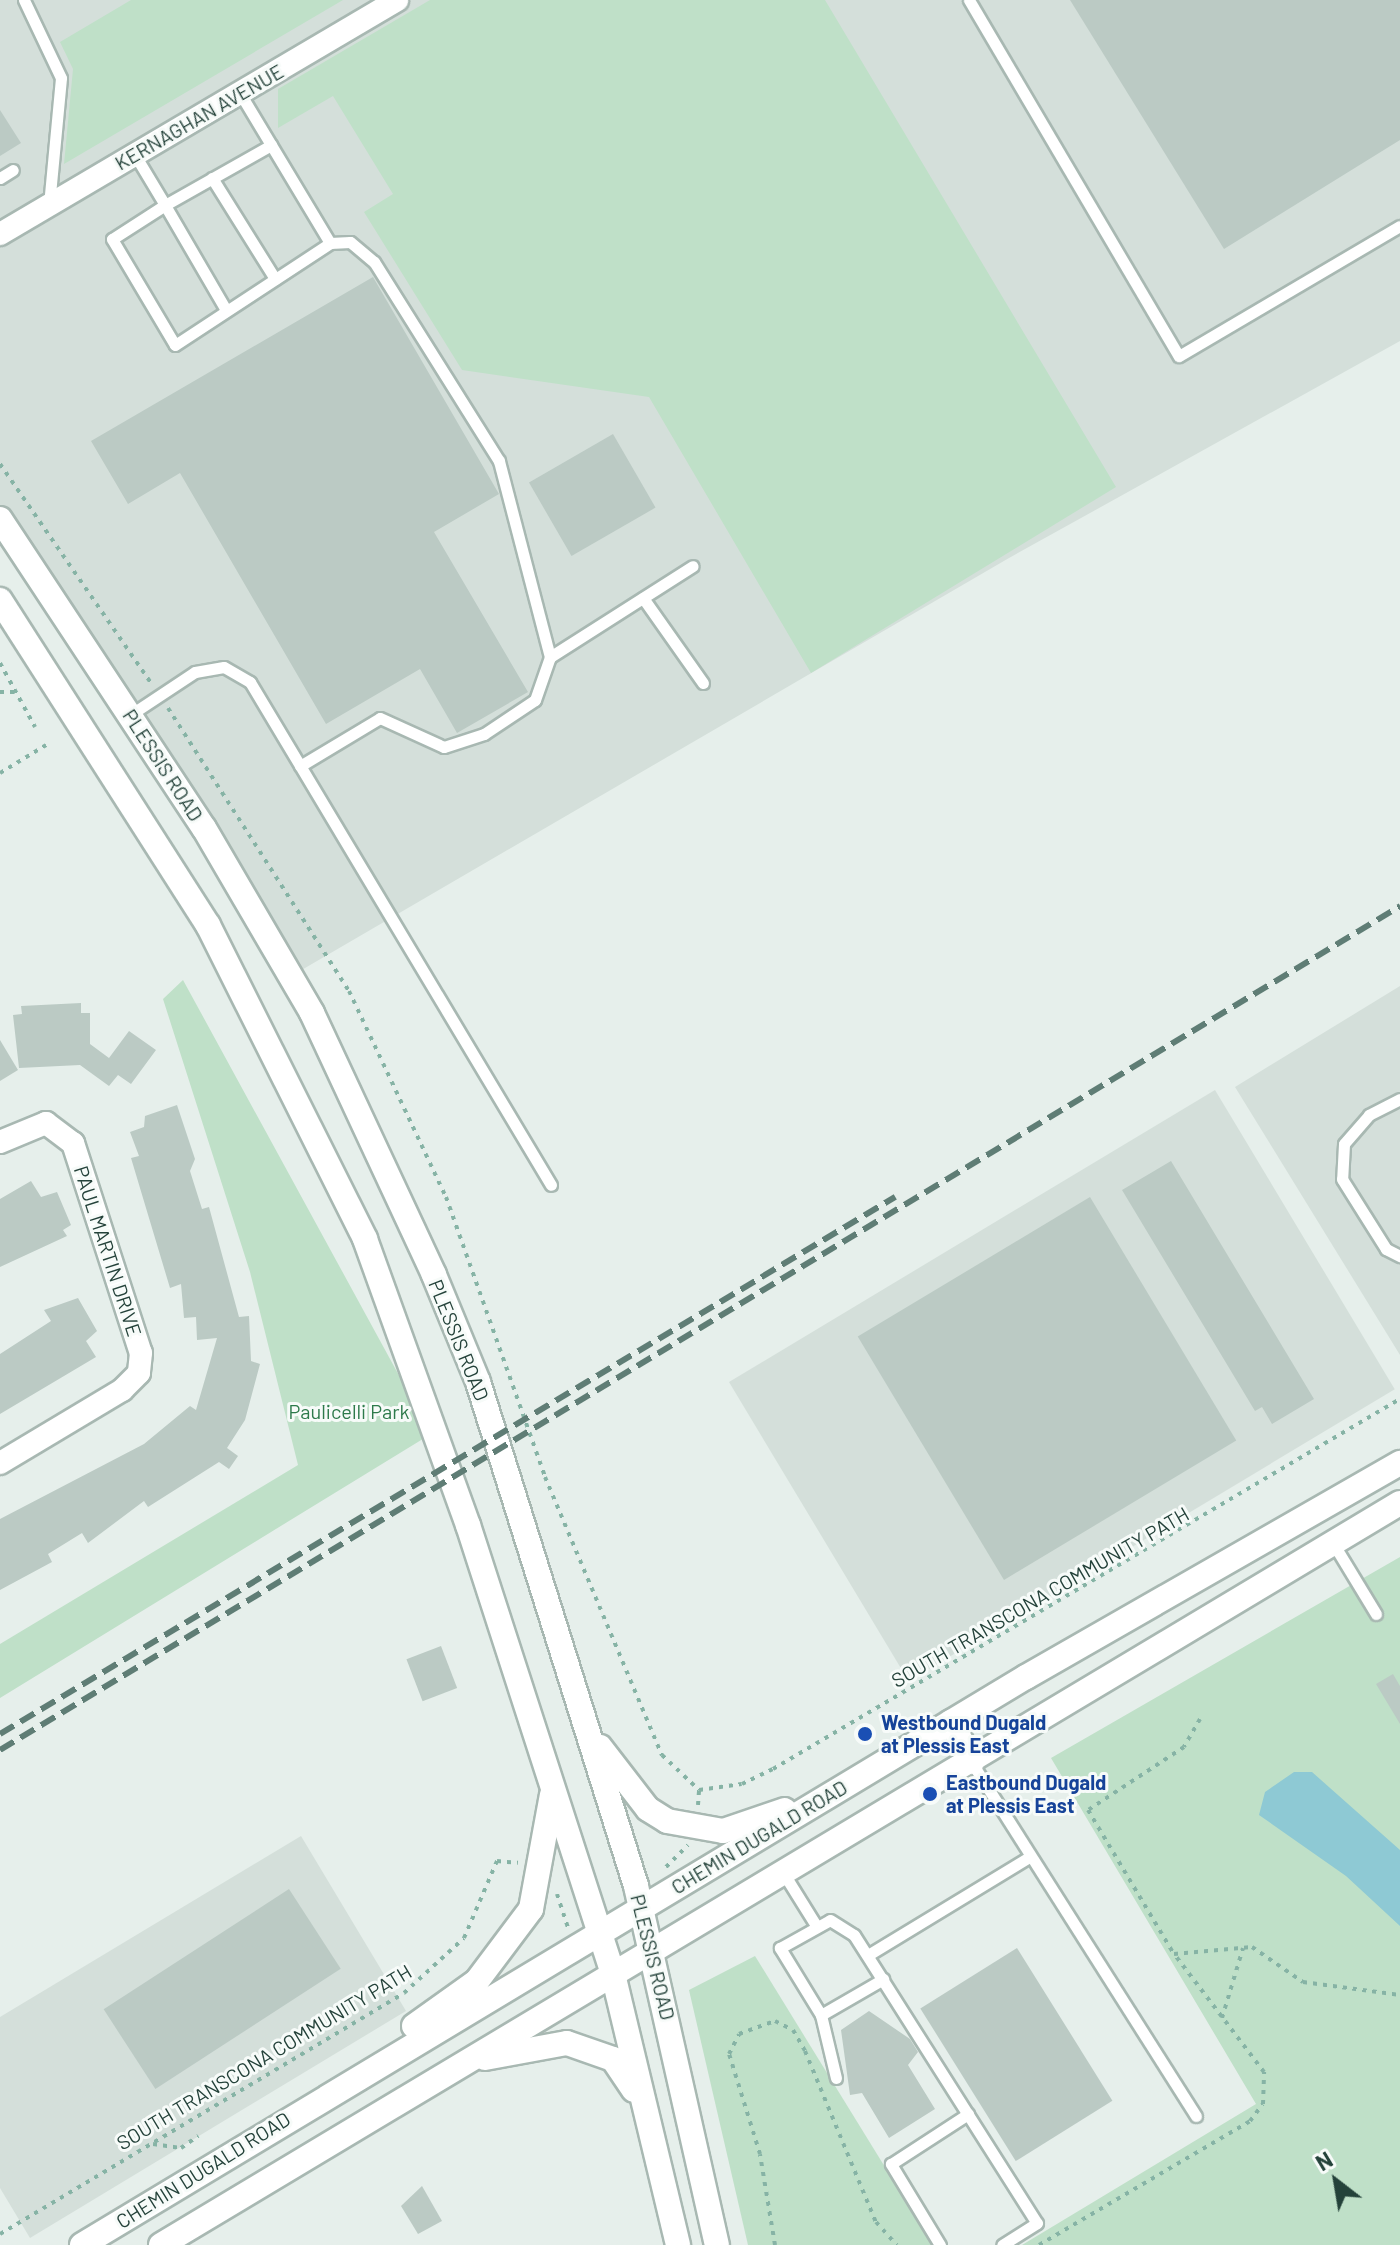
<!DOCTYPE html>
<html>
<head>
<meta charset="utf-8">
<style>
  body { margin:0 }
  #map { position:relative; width:1400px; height:2245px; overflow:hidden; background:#e6efeb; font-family:Barlow,sans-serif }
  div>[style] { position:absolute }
  .built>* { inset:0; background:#d4dfda; transform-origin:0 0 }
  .green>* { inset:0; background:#bfe0c8 }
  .water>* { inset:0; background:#8ec9d4 }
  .building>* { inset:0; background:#bbcac4; transform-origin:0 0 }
  .path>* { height:4px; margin-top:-2px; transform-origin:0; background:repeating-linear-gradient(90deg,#86b3a5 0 4px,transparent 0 10px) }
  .roads { filter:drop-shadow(2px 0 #a8b8b2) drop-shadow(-2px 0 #a8b8b2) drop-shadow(0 2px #a8b8b2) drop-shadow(0 -2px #a8b8b2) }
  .lane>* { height:11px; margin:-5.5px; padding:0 5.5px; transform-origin:5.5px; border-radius:5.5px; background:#fff }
  .street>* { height:22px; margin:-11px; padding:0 11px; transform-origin:11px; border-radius:11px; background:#fff }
  .secondary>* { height:24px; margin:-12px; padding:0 12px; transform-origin:12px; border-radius:12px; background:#fff }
  .rail>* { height:6px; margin-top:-3px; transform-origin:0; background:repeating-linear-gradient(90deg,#5f7d75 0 16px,transparent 0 24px) }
  .dots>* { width:22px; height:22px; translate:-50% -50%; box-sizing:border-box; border:4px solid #f7fbf9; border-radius:50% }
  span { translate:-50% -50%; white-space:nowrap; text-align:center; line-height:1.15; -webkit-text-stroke:6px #f7fbf9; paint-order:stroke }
  .street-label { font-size:20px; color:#24423a }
  .park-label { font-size:20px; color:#2d7a4b }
  .transit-label { font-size:20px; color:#164399; font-weight:700 }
  .left { translate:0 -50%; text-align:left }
  .north { position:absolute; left:1296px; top:2141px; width:80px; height:80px; -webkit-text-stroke:6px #f7fbf9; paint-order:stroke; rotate:329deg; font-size:22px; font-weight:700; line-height:32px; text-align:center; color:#24423a }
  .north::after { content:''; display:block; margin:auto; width:28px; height:36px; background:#24423a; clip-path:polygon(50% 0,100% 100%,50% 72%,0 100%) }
</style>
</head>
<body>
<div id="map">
  <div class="built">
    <i style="clip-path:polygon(0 0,1400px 0,1400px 341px,1009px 558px,293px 975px,0 515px)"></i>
    <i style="clip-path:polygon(1400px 986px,1400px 1355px,1235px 1087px)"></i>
    <i style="left:1215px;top:1090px;width:349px;height:567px;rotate:59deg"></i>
    <i style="clip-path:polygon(301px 1836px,406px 2011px,30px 2238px,0 2188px,0 2017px)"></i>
  </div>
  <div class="green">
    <i style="clip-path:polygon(131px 0,343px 0,64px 164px,73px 69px,60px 42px)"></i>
    <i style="clip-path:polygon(430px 0,825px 0,1116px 487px,811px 673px,649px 397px,462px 370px,364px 212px,393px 194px,333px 96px,278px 128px,278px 89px)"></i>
    <i style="clip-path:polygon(183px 980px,431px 1434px,0 1698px,0 1644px,298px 1465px,250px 1272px,163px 999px)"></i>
    <i style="clip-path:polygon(1400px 1557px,1400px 2245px,1022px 2245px,1256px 2104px,1051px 1758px)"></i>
    <i style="clip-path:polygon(755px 1956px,933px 2245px,748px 2245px,689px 1990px)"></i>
  </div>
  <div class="water">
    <i style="clip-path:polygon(1294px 1772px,1312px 1772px,1400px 1850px,1400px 1926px,1346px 1876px,1259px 1815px,1265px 1792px)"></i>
  </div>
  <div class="building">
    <i style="clip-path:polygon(1070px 0,1400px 0,1400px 140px,1224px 249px)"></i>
    <i style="clip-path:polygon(0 110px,21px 143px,0 156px)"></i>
    <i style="clip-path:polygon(373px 277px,499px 494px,434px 532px,528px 692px,457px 733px,420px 669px,326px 724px,180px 473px,128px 504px,91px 441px)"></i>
    <i style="left:613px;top:434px;width:85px;height:97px;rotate:60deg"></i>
    <i style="clip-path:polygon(81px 1003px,81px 1013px,90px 1013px,90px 1044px,109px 1058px,129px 1031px,156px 1050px,131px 1084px,118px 1075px,109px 1086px,80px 1065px,19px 1068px,13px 1015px,22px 1014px,21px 1006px)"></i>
    <i style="clip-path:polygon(0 1040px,18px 1070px,0 1081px)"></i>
    <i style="clip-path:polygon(177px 1105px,195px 1159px,190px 1171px,202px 1209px,209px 1207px,239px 1317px,249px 1316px,251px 1361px,260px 1364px,245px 1420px,227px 1448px,238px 1456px,229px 1469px,219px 1462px,148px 1507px,144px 1501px,88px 1543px,82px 1533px,48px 1554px,52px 1562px,0 1590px,0 1519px,144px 1444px,190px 1406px,196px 1410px,217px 1338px,197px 1340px,196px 1317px,184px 1318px,181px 1284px,170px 1288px,131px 1158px,139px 1156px,130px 1132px,144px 1127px,145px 1116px)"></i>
    <i style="clip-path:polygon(1171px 1161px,1314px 1399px,1272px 1424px,1262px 1407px,1255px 1411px,1122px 1190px)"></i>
    <i style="clip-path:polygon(31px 1181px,41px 1197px,57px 1192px,71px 1225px,63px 1230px,67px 1236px,0 1267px,0 1199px)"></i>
    <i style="left:1090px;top:1197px;width:284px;height:271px;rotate:59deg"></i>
    <i style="clip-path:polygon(78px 1298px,97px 1331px,86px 1341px,96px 1357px,0 1414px,0 1354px,51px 1321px,44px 1310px)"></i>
    <i style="left:441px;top:1646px;width:45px;height:37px;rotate:69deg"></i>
    <i style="clip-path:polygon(1393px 1674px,1400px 1686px,1400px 1724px,1376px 1684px)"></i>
    <i style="left:289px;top:1889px;width:95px;height:221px;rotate:57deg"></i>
    <i style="left:1017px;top:1948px;width:180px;height:114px;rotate:58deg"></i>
    <i style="clip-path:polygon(869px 2011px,910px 2039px,918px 2052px,908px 2065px,935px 2109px,889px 2138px,862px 2093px,850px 2095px,841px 2030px)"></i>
    <i style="clip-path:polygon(422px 2186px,442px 2221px,418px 2234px,401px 2206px)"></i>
  </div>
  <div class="path">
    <i style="left:0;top:464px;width:267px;rotate:55.4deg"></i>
    <i style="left:0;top:663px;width:73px;rotate:61.3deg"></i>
    <i style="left:0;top:692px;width:14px"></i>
    <i style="left:168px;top:708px;width:336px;rotate:57.4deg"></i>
    <i style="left:349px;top:991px;width:228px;rotate:64.8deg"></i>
    <i style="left:446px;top:1197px;width:297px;rotate:70.5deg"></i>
    <i style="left:545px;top:1477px;width:302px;rotate:67.2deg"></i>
    <i style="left:662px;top:1755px;width:51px;rotate:43.4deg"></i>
    <i style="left:0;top:773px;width:54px;rotate:-31.3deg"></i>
    <i style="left:1200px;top:1719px;width:32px;rotate:120deg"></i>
    <i style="left:1184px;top:1747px;width:115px;rotate:146.7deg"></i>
    <i style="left:1088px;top:1810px;width:168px;rotate:59.2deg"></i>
    <i style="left:1174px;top:1954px;width:78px;rotate:-5.1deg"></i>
    <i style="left:1252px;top:1947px;width:62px;rotate:34.5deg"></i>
    <i style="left:1303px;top:1982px;width:98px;rotate:7.6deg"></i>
    <i style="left:698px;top:1805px;width:15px;rotate:-86deg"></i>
    <i style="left:699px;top:1790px;width:43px;rotate:-7.9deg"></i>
    <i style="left:742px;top:1784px;width:34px;rotate:-26deg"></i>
    <i style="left:773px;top:1769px;width:728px;rotate:-30.55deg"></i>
    <i style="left:666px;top:1867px;width:31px;rotate:-45deg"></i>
    <i style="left:557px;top:1894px;width:36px;rotate:72deg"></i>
    <i style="left:1222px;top:2018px;width:73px;rotate:-73.3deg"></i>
    <i style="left:153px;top:2144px;width:28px;rotate:8deg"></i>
    <i style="left:181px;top:2148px;width:21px;rotate:-35deg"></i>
    <i style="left:0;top:2234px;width:470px;rotate:-30.8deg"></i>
    <i style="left:404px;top:1993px;width:81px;rotate:-42.5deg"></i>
    <i style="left:464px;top:1938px;width:84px;rotate:-66.8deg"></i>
    <i style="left:497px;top:1861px;width:21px;rotate:5deg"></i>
    <i style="left:775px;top:2245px;width:92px;rotate:-99.4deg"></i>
    <i style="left:760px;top:2154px;width:105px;rotate:-107.2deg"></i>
    <i style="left:729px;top:2054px;width:22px;rotate:-63deg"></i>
    <i style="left:739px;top:2034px;width:38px;rotate:-20deg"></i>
    <i style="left:775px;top:2021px;width:20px;rotate:27deg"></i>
    <i style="left:793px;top:2030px;width:24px;rotate:60deg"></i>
    <i style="left:805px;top:2051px;width:185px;rotate:67.5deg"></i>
    <i style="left:876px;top:2222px;width:31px;rotate:48deg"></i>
    <i style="left:1039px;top:2245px;width:245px;rotate:-30.4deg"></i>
    <i style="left:1250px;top:2121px;width:21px;rotate:-53deg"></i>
    <i style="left:1263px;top:2104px;width:32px;rotate:-88deg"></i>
    <i style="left:1264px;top:2072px;width:148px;rotate:-127.3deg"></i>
  </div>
  <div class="roads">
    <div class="lane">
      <i style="left:24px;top:0;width:86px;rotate:64.6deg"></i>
      <i style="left:61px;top:78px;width:128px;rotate:95.4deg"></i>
      <i style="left:969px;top:0;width:413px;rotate:59.5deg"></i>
      <i style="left:1179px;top:356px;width:256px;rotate:-30.5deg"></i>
      <i style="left:135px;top:155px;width:58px;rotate:59deg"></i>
      <i style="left:165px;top:205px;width:63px;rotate:147.3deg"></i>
      <i style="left:112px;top:239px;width:123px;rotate:59.3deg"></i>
      <i style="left:175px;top:345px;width:186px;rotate:-33.3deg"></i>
      <i style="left:330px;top:243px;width:175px;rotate:-121deg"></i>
      <i style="left:0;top:178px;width:15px;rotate:-32deg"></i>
      <i style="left:212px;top:178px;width:119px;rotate:58deg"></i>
      <i style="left:226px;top:310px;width:121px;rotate:-120.2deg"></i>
      <i style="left:165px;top:205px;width:122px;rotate:-29.5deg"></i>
      <i style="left:643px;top:598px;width:104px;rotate:54.8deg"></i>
      <i style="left:550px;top:657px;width:169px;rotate:-32.5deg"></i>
      <i style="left:130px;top:715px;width:78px;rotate:-33.5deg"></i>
      <i style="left:195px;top:672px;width:29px;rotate:-10deg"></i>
      <i style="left:224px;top:667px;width:30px;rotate:30deg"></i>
      <i style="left:250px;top:682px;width:586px;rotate:59.1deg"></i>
      <i style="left:300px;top:766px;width:93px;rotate:-31deg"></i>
      <i style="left:380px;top:718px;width:70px;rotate:24.4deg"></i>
      <i style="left:444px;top:747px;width:42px;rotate:-18deg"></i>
      <i style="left:484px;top:734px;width:61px;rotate:-33.7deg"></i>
      <i style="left:535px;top:700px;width:46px;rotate:-70.8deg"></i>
      <i style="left:550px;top:657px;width:203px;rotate:-104.6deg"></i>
      <i style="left:499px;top:461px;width:235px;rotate:-122.1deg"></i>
      <i style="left:374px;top:262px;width:31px;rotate:-140deg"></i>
      <i style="left:350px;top:242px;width:20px;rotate:177deg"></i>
      <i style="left:1400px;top:1099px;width:35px;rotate:153deg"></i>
      <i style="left:1369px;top:1115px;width:38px;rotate:131deg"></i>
      <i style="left:1344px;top:1144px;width:35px;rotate:93deg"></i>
      <i style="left:1342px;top:1179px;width:83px;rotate:57.8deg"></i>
      <i style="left:1386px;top:1249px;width:16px;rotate:27deg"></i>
      <i style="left:1333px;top:1543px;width:83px;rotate:58.8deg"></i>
      <i style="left:972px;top:1763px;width:418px;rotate:57.6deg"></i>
      <i style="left:784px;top:1874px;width:62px;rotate:58.1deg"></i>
      <i style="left:868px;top:1955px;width:188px;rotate:-31.3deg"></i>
      <i style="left:821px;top:2015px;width:72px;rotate:-30.1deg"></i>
      <i style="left:836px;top:2078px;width:65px;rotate:-103.4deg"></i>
      <i style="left:821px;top:2015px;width:79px;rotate:-121.5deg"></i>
      <i style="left:780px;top:1948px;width:57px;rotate:-29.2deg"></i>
      <i style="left:830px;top:1920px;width:28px;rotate:32deg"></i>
      <i style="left:854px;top:1935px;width:341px;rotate:57.6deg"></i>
      <i style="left:1037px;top:2223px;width:41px;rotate:147.8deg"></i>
      <i style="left:940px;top:2245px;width:95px;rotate:-121.2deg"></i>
      <i style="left:891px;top:2164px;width:92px;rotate:-33deg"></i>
    </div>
    <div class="street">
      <i style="left:0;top:234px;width:461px;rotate:-30.5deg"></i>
      <i style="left:0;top:1142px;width:50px;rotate:-22.4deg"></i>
      <i style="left:46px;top:1123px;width:34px;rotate:37deg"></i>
      <i style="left:73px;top:1143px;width:221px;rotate:72.1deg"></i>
      <i style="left:141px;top:1353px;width:20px;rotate:96deg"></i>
      <i style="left:139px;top:1373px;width:24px;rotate:135deg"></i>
      <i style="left:122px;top:1390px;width:142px;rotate:149.1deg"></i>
    </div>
    <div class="secondary">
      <i style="left:0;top:519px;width:370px;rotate:56.6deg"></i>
      <i style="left:204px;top:828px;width:214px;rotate:59.7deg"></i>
      <i style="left:312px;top:1013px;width:289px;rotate:65deg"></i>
      <i style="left:434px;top:1275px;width:116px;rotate:67.6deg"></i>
      <i style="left:478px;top:1382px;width:528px;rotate:72.59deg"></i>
      <i style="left:636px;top:1886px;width:368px;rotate:77.3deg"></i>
      <i style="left:0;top:600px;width:386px;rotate:57.4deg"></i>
      <i style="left:208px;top:925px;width:351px;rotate:63.4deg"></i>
      <i style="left:365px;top:1239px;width:304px;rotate:70.2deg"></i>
      <i style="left:468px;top:1525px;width:472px;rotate:72.1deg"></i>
      <i style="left:613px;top:1974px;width:279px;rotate:76.5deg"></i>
      <i style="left:951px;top:1722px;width:45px;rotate:62.3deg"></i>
      <i style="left:600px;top:1747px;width:78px;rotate:52.3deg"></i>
      <i style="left:648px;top:1809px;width:22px;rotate:32deg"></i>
      <i style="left:667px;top:1821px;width:57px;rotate:10.1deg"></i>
      <i style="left:723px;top:1831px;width:65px;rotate:-18.7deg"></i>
      <i style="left:414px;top:2026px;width:77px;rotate:-35.5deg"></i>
      <i style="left:477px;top:1981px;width:90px;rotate:-53.1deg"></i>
      <i style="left:531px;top:1909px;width:116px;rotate:-79.6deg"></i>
      <i style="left:485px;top:2058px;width:83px;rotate:-10.4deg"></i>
      <i style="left:567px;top:2043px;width:49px;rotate:19.2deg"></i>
      <i style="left:613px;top:2059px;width:37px;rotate:56deg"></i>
      <i style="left:82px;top:2245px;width:1102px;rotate:-31.04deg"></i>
      <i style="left:1026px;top:1677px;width:431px;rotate:-29.8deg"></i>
      <i style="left:161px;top:2245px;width:1444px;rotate:-30.92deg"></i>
    </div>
  </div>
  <div class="rail">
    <i style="left:0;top:1734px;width:1044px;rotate:-30.96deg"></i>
    <i style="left:0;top:1750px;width:1635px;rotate:-31.08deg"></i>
  </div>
  <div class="dots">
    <i style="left:865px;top:1734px;background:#1a4fb4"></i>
    <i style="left:930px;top:1794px;background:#1a4fb4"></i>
  </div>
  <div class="street-label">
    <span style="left:199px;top:117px;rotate:-30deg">KERNAGHAN AVENUE</span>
    <span style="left:163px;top:765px;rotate:57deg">PLESSIS ROAD</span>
    <span style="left:108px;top:1251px;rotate:72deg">PAUL MARTIN DRIVE</span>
    <span style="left:459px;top:1340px;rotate:68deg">PLESSIS ROAD</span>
    <span style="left:1040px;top:1597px;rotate:-30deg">SOUTH TRANSCONA COMMUNITY PATH</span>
    <span style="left:759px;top:1837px;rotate:-31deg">CHEMIN DUGALD ROAD</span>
    <span style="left:653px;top:1957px;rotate:76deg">PLESSIS ROAD</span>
    <span style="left:264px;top:2057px;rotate:-31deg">SOUTH TRANSCONA COMMUNITY PATH</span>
    <span style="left:203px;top:2170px;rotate:-32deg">CHEMIN DUGALD ROAD</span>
  </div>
  <div class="park-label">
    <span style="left:349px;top:1411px">Paulicelli Park</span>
  </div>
  <div class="transit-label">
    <span class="left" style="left:881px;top:1734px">Westbound Dugald<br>at Plessis East</span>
    <span class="left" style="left:946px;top:1794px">Eastbound Dugald<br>at Plessis East</span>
  </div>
  <div class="north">N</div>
</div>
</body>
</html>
